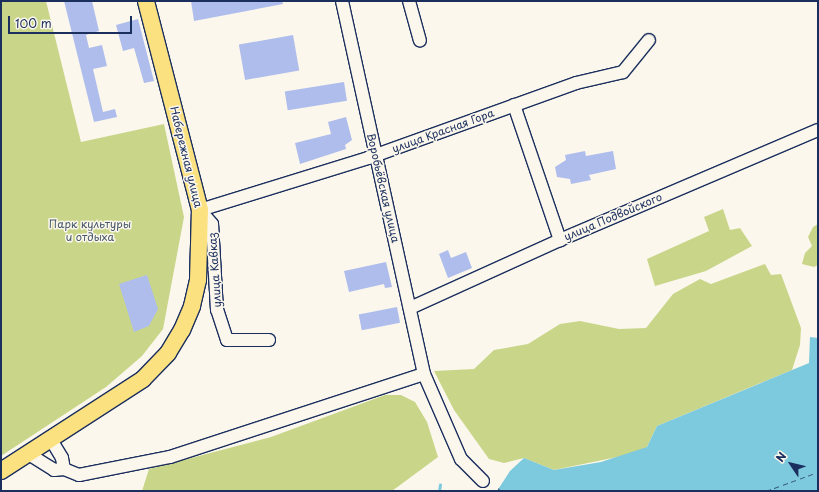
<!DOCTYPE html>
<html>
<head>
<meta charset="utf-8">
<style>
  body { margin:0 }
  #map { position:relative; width:819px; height:492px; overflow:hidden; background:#fbf7ec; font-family:"Playpen Sans",sans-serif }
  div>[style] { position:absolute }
  .green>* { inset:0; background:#c9d689 }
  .water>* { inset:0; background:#7dc9dd }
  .stream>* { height:2.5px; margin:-1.25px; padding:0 1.25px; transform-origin:1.25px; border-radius:1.25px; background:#7dc9dd }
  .ferry>* { height:1px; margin-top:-0.5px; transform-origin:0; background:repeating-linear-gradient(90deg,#34567e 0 5px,transparent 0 9px) }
  .building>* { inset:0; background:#afbded; transform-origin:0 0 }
  .roads { filter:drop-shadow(1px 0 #1b2f5e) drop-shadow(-1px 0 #1b2f5e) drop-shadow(0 1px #1b2f5e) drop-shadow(0 -1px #1b2f5e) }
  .minor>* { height:12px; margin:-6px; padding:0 6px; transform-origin:6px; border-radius:6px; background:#fbf7ec }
  .major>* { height:16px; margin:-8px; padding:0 8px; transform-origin:8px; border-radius:8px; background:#fbe180 }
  span { translate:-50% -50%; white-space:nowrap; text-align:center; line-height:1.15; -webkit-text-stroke:3px #fbf7ec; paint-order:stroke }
  .street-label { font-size:11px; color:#1b2f5e }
  .park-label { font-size:11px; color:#465969 }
  .frame { position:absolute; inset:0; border:2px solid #1b2f5e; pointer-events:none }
  .north { position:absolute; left:771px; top:444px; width:40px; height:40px; -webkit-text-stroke:3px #fbf7ec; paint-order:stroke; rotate:305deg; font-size:11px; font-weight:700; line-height:16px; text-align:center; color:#1b2f5e }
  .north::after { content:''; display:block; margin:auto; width:14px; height:18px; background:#1b2f5e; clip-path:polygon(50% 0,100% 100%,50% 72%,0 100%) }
  .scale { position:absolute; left:8px; top:16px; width:124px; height:18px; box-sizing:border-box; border:2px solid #1b2f5e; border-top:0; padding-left:5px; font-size:12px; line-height:14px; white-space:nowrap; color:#1b2f5e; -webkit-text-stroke:3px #fbf7ec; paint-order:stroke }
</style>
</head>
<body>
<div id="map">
  <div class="green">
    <i style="clip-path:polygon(1px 1px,46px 1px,81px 142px,164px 124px,184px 217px,163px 329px,142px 356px,106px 387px,1px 456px)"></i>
    <i style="clip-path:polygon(723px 209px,730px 230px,740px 228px,752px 246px,706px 271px,655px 286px,647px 259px,709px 231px,704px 217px)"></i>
    <i style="clip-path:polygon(818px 224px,818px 265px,814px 267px,802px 264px,805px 253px,812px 246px,808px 237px,813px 227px)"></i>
    <i style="clip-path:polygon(765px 264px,771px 275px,781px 274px,801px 328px,800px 345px,792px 370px,657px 426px,647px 447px,632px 454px,554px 470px,524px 458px,504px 463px,489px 459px,454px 410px,434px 371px,474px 369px,494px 350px,528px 344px,560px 324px,580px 321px,619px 329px,646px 328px,673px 294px,700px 279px,711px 284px)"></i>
    <i style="clip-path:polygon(385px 395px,401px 395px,415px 402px,427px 422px,438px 457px,392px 491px,142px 491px,149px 469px,271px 437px)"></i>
  </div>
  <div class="water">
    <i style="clip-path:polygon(810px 337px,818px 338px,818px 491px,497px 491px,510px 471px,524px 458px,554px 470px,601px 462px,647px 447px,657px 426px,809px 363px)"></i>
  </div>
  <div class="stream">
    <i style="left:439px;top:491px;width:6px;rotate:-81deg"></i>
  </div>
  <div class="ferry">
    <i style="left:498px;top:488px;width:4px;rotate:45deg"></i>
    <i style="left:766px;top:491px;width:55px;rotate:-20.1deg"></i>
  </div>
  <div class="building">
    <i style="clip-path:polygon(64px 1px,92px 1px,99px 31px,86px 35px,89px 48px,102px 45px,107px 66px,93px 69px,103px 112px,115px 109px,117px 117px,94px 122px)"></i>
    <i style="clip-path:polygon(191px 1px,282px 1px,283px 4px,194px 21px)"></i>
    <i style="clip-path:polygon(138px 19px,154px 81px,144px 83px,134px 48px,123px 51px,116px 25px)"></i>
    <i style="left:293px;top:35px;width:36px;height:55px;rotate:80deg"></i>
    <i style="left:344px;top:82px;width:19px;height:60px;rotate:81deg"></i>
    <i style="clip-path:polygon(346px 117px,352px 140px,345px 145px,346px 149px,300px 164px,295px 143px,331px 134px,328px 122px)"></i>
    <i style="clip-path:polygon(585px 151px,586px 156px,613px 151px,616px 169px,589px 175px,591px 180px,571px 184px,570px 179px,557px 177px,555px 167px,566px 160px,565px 155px)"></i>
    <i style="clip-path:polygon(448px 250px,451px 258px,466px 252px,472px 268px,448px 278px,439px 254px)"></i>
    <i style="clip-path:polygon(386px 262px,392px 287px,385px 288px,384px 284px,349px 292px,344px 271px)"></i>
    <i style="clip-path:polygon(147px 275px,158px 309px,149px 326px,134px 332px,119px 284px)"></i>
    <i style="left:397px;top:307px;width:16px;height:39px;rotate:79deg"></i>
  </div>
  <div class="roads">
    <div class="minor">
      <i style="left:342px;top:1px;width:382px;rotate:77.6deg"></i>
      <i style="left:424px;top:374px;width:93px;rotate:66.5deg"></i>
      <i style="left:461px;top:459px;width:31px;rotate:45deg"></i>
      <i style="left:409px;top:1px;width:41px;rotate:74.6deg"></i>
      <i style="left:514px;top:105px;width:143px;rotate:71.2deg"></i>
      <i style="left:410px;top:308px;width:165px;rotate:-24.4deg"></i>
      <i style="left:560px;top:240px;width:280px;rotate:-23.1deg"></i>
      <i style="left:269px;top:340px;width:42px;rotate:180deg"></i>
      <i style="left:227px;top:340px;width:32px;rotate:-108deg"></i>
      <i style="left:217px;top:310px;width:86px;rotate:-93.3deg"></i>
      <i style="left:212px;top:224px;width:18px;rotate:-131deg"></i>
      <i style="left:200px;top:210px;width:176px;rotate:-17.2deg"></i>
      <i style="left:368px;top:158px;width:221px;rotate:-19.8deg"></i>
      <i style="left:576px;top:83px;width:48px;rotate:-13.2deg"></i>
      <i style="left:623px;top:72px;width:41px;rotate:-50.9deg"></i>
      <i style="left:50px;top:438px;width:23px;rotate:59deg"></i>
      <i style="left:62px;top:458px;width:11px;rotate:80deg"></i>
      <i style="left:27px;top:453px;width:32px;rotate:32deg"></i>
      <i style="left:54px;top:470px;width:10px;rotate:-6deg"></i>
      <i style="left:64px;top:469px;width:16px;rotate:22deg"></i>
      <i style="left:79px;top:475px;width:93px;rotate:-11.2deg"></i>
      <i style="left:170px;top:457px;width:267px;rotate:-18.1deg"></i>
    </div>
    <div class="major">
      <i style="left:1px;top:471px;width:169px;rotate:-32.9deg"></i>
      <i style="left:143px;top:379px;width:36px;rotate:-46deg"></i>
      <i style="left:168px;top:353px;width:27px;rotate:-59deg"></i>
      <i style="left:182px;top:330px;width:26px;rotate:-67deg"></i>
      <i style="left:192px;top:306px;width:27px;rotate:-77deg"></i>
      <i style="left:198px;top:280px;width:70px;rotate:-88.4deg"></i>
      <i style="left:200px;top:210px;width:216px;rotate:-104.5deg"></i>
    </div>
  </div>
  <div class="street-label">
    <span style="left:443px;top:131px;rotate:-20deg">улица Красная Гора</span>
    <span style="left:186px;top:157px;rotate:76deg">Набережная улица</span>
    <span style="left:383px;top:188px;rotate:77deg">Воробьёвская улица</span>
    <span style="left:613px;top:217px;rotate:-23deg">улица Подвойского</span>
    <span style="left:215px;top:270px;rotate:-94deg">улица Кавказ</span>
  </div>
  <div class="park-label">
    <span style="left:90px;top:231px">Парк культуры<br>и отдыха</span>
  </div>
  <div class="frame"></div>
  <div class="north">N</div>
  <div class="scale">100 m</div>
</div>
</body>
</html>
